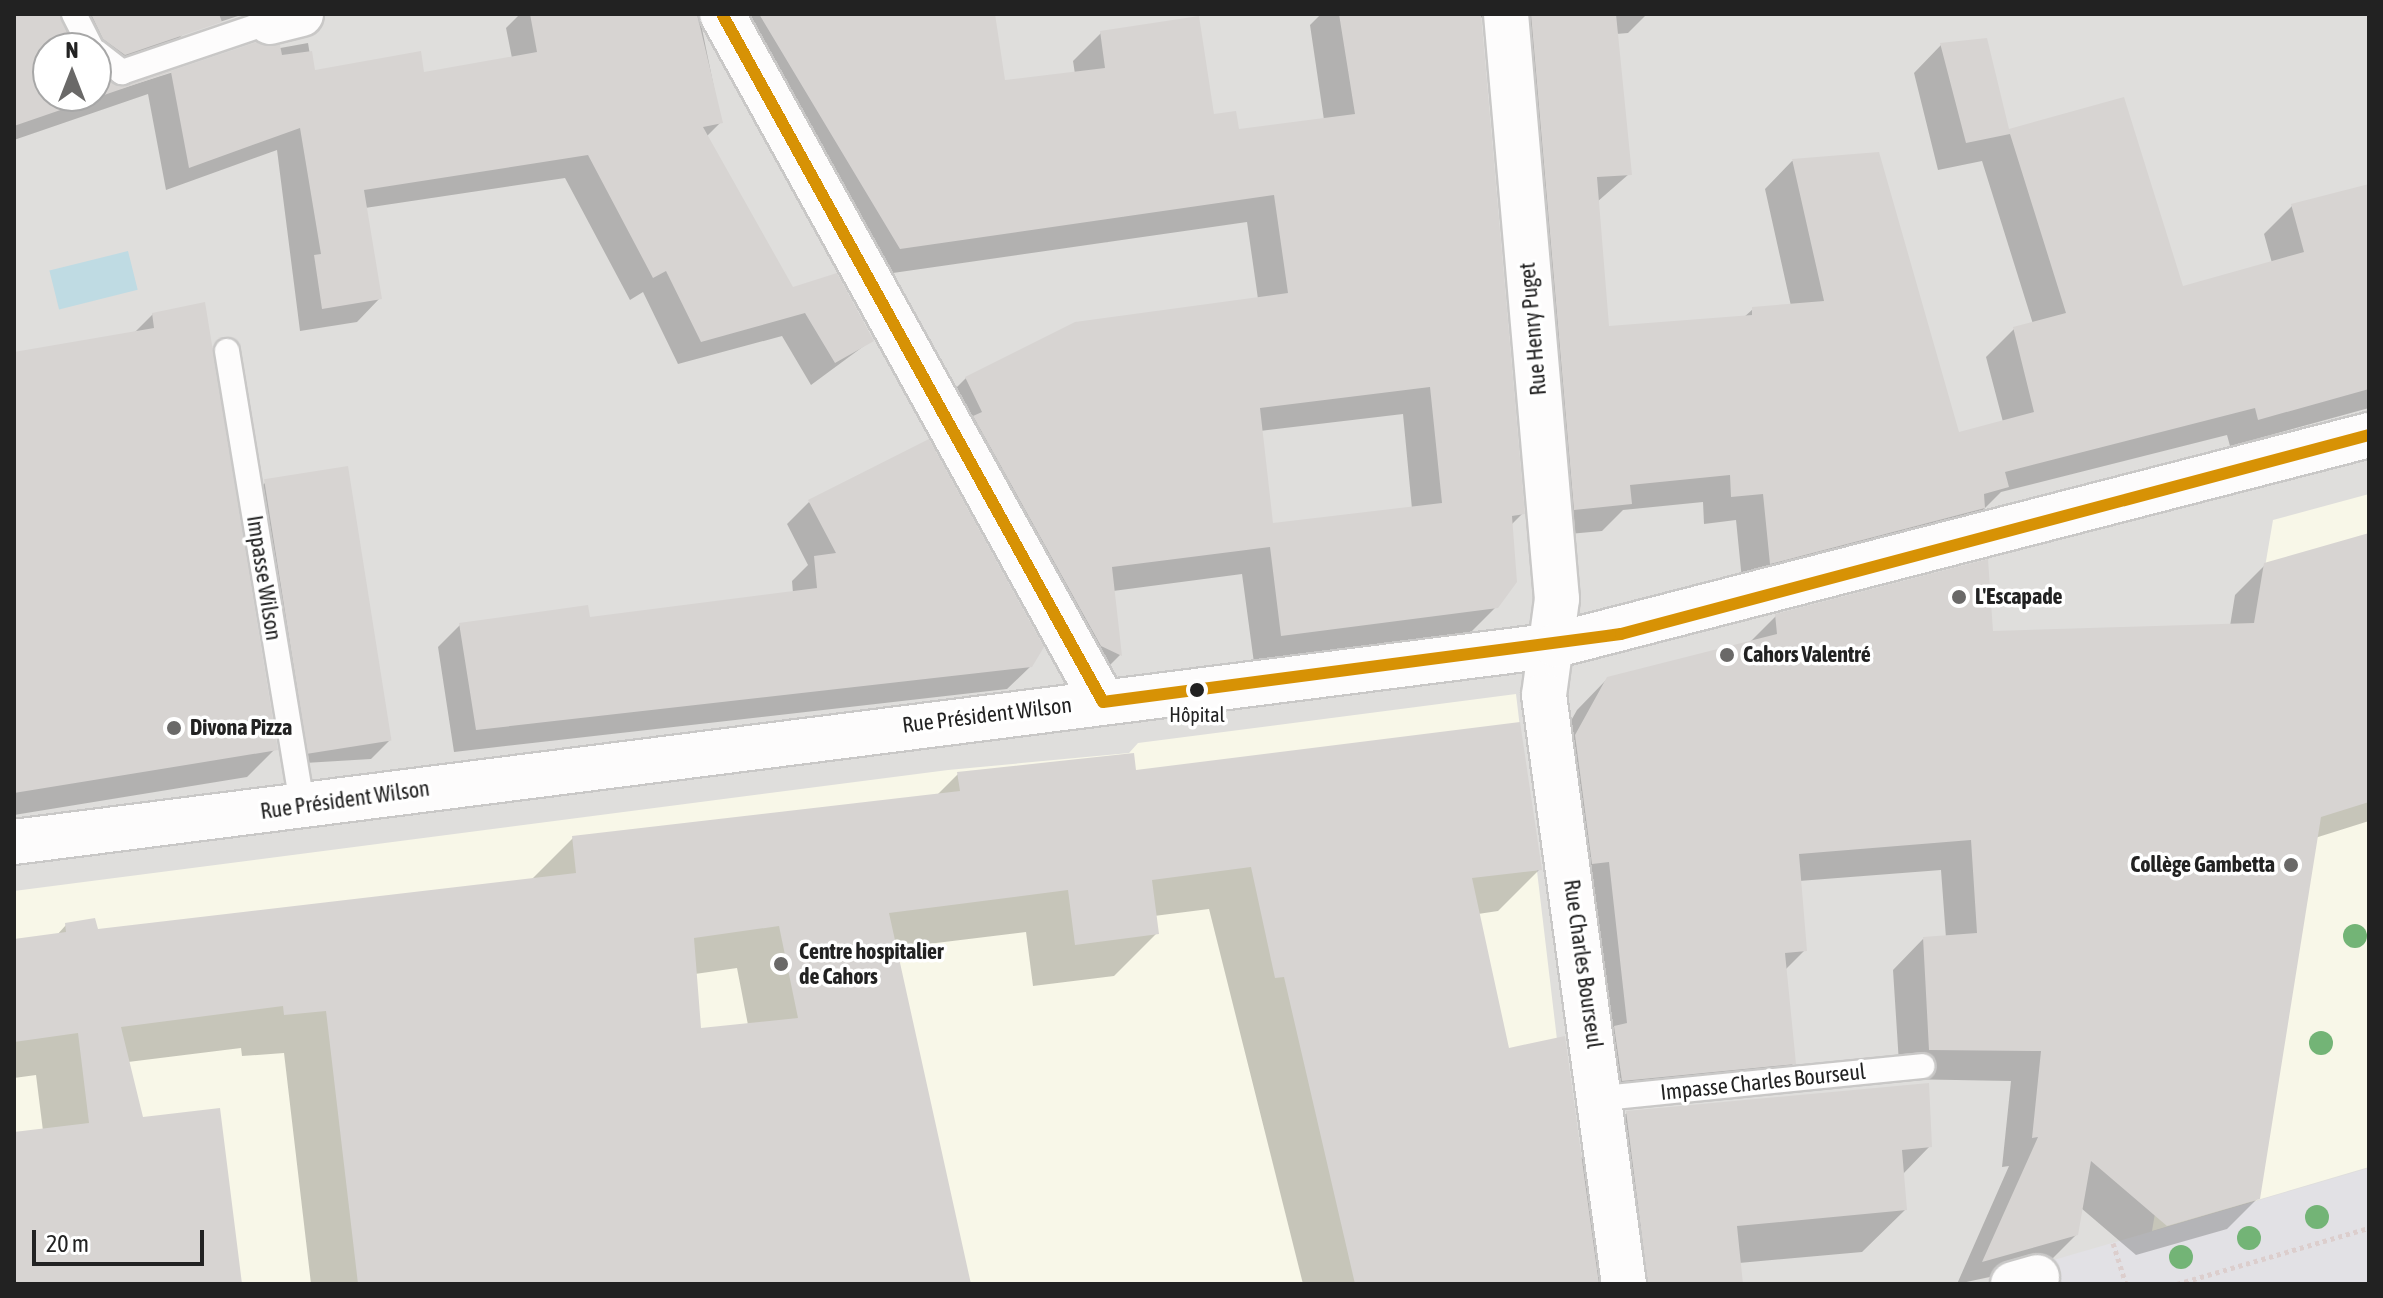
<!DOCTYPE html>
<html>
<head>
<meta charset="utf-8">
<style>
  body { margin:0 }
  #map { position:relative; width:2383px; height:1298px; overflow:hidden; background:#f0eeeb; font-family:"Asap Condensed",sans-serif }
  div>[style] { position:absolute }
  .residential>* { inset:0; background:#dfdedc }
  .education>* { inset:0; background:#f8f7e8 }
  .plaza>* { inset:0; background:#e2e1e5 }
  .water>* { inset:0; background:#bfdbe3; transform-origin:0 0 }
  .shadow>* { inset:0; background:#0003 }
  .building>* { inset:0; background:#d7d4d2; transform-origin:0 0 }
  .path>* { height:5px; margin-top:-2.5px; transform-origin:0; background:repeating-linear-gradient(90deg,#dccecd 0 4px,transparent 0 8px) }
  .roads { filter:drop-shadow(2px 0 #c9c8c7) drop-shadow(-2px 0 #c9c8c7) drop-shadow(0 2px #c9c8c7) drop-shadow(0 -2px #c9c8c7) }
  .service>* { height:24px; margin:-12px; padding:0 12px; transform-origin:12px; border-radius:12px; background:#fdfcfc }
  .minor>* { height:44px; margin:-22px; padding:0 22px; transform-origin:22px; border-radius:22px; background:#fdfcfc }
  .bus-1>* { height:12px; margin:-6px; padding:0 6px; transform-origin:6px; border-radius:6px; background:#d79205 }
  .trees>* { width:24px; height:24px; margin:-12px; border-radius:50%; background:#73b476 }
  .dots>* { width:22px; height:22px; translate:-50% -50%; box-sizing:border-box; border:4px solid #fff; border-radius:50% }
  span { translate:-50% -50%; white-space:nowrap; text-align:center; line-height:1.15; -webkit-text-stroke:7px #fff; paint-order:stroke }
  .bus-label { font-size:20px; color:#222 }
  .street-label { font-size:22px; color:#222 }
  .poi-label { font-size:22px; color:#222; font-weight:700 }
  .left { translate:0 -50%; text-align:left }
  .right { translate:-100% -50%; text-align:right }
  .frame { position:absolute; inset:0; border:16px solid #222; pointer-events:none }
  .north { position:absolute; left:32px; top:32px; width:80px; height:80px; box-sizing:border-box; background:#fff; border:2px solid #a7a7a7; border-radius:50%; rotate:0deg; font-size:22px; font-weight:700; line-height:32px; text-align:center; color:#222 }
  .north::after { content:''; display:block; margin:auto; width:28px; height:36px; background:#6a6968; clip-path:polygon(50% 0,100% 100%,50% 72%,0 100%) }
  .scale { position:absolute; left:32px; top:1230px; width:172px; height:36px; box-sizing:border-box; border:4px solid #222; border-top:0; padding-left:10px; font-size:24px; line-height:28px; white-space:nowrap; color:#222; -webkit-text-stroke:6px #fff; paint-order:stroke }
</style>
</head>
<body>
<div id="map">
  <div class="residential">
    <i style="clip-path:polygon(evenodd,14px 14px,2369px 14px,2369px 1284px,14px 1284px,14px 14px,48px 48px,96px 48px,96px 96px,48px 96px,48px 48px)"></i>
  </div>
  <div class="education">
    <i style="clip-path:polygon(2369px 494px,2369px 1167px,2152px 1231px,2273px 520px)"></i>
    <i style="clip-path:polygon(1516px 694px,1586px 1284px,14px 1284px,14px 891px,948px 770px,1129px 753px,1138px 743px)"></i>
  </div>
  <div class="plaza">
    <i style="clip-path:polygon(2369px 1168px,2369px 1284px,2039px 1284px,2033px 1266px)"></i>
  </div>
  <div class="water">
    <i style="left:128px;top:251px;width:40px;height:81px;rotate:76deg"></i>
  </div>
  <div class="shadow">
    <i style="clip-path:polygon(evenodd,14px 14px,244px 14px,183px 34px,160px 58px,103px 77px,120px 89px,208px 61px,308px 43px,313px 73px,422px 74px,512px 58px,506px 28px,520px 14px,699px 14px,721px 122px,706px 137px,792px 289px,872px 340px,811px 385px,782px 336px,678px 364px,643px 292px,630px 300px,565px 178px,365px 208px,380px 298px,357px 322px,300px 331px,277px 150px,166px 190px,148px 94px,14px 140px,14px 14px,48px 48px,96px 48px,96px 96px,48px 96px,48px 48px)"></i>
    <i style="clip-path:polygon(evenodd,714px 14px,993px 14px,1004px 82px,1075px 74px,1073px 61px,1101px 33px,1237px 132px,1324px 120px,1310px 25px,1321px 14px,1647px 14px,1628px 33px,1616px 34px,1629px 174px,1597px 202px,1607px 328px,1743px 318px,1753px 309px,1791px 306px,1765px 189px,1792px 161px,1878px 154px,1958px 434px,2003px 422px,1986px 357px,2014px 329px,2033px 324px,1982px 161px,1938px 170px,1914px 73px,1941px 45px,2007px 131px,2182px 288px,2272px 263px,2264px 234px,2292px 206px,2369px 186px,2369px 408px,2230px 446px,2227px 435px,2001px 492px,1979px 514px,1743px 590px,1736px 520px,1704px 524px,1703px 502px,1623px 510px,1602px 531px,1547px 536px,1489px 19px,1479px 17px,1522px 514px,1511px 525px,1497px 606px,1468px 635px,1254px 663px,1242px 574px,1113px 591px,1120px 655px,1093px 682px,938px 406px,966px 378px,1258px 299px,1247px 222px,872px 276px,714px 14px,1403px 414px,1412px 509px,1271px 525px,1260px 431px,1403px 414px)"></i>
    <i style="clip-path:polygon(153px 314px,275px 749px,247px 777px,14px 815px,14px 356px,133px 334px)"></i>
    <i style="clip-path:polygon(265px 483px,391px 739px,371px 759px,288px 764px,244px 503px)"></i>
    <i style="clip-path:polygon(809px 502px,1031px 666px,1007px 689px,454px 752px,438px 647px,460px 625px,588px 619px,793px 593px,792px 581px,808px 565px,787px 524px)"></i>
    <i style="clip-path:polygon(2369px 535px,2369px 821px,2315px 838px,2258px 1198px,2227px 1229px,2136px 1255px,2081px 1208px,2077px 1234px,2046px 1265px,1957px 1284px,2009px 1166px,2002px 1167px,2011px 1081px,1900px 1079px,1893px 970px,1923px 939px,1946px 938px,1941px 870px,1799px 881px,1805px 950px,1785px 970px,1794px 1063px,1763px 1093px,1592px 1111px,1545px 767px,1577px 710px,1608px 678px,1749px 643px,1776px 616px,1991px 633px,2230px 626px,2235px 595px,2266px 564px)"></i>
    <i style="clip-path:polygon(evenodd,1134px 772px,1540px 869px,1498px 911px,1478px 914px,1507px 1051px,1581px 1158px,1627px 1113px,1928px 1085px,1930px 1146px,1902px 1175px,1905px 1210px,1862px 1252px,1739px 1263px,1741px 1284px,1303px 1284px,1209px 909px,1154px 916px,1156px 934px,1114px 976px,1033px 986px,1026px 932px,895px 948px,970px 1284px,311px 1284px,284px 1053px,242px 1056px,241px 1048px,128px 1062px,141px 1120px,241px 1284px,14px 1284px,14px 1134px,43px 1131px,36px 1075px,14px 1078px,14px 941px,56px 936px,66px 925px,96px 931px,531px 880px,573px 838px,937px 795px,958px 774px,1134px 772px,737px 968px,748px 1025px,699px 1030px,695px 974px,737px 968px)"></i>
  </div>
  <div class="building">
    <i style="clip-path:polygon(14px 14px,59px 14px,74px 48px,48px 48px,48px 96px,96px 96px,96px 71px,126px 86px,257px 42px,280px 45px,282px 55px,312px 51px,315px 70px,421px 51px,424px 72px,537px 52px,530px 14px,697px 14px,723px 123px,703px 127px,793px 287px,837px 273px,874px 341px,835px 363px,805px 313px,701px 342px,666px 271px,653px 278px,588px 155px,364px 190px,382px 299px,322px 309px,314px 255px,321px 254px,300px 128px,189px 168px,171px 72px,14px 126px)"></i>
    <i style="clip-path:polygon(91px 14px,219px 14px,222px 22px,125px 55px,103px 39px)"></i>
    <i style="clip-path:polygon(evenodd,759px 14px,995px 14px,1005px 80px,1105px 68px,1100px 31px,1199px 16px,1214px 114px,1236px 111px,1239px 129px,1355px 114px,1339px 14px,1481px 14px,1525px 514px,1512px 516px,1517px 582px,1498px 608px,1281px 636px,1270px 547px,1112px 567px,1122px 656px,1101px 646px,973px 416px,982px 412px,965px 377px,1075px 322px,1288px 293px,1274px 195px,900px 249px,759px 14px,1430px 387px,1442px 503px,1273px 523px,1260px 408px,1430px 387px)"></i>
    <i style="clip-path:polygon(1531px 14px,1616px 14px,1632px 175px,1597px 177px,1609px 326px,1752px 315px,1752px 307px,1824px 301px,1792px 159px,1879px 152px,1959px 432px,2034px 412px,2013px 327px,2066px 313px,2010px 134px,1966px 143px,1940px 43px,1987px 38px,2009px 129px,2124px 97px,2183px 286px,2304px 252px,2291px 204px,2369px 184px,2369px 389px,2258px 420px,2255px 408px,2005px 472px,2009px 487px,1984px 494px,1985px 508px,1770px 564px,1763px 494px,1731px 497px,1730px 475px,1630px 485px,1632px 504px,1574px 510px)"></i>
    <i style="clip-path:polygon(205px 302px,278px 750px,14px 793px,14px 352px,154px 328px,152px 313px)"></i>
    <i style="clip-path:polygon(929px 439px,1044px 647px,1032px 667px,476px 730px,459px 623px,588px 605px,590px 617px,817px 588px,814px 556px,836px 553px,808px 500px)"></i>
    <i style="left:348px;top:466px;width:278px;height:85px;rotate:81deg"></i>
    <i style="clip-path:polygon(2369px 533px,2369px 802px,2321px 817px,2260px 1199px,2167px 1226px,2091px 1161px,2078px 1235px,1982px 1262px,2038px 1137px,2032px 1138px,2041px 1051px,1929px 1050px,1923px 937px,1977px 933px,1971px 840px,1799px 854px,1807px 951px,1785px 953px,1796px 1064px,1622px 1081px,1614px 1026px,1627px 1023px,1609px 862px,1592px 864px,1575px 735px,1607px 677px,1777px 634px,1775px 614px,1988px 559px,1993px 631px,2254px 623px,2264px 563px)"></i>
    <i style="clip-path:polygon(evenodd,1520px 722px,1542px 870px,1472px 878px,1509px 1048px,1565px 1036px,1599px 1284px,1355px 1284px,1284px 977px,1275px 978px,1251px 867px,1152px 880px,1159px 934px,1075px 945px,1068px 890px,889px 913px,971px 1284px,358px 1284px,326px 1011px,284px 1015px,283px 1006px,121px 1027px,143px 1117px,220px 1108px,242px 1284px,14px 1284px,14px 1132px,89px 1123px,78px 1033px,14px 1042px,14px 939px,66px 932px,65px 923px,95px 918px,98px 929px,576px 873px,572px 836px,960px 791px,957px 772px,1134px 753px,1136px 770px,1520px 722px,779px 926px,798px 1018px,701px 1028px,694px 938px,779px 926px)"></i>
    <i style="clip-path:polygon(1929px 1083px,1932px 1147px,1902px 1150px,1907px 1210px,1737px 1226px,1743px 1284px,1648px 1284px,1626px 1111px)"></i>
  </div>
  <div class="path">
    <i style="left:2113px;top:1243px;width:43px;rotate:72.4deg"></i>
    <i style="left:2177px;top:1284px;width:200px;rotate:-16.3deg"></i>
  </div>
  <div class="roads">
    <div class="service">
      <i style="left:74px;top:14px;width:38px;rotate:63deg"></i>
      <i style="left:96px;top:52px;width:33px;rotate:38deg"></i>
      <i style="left:122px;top:72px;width:156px;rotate:-18.7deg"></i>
      <i style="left:227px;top:351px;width:461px;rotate:80.6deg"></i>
      <i style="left:1603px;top:1098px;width:321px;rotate:-5.7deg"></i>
    </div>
    <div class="minor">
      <i style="left:722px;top:14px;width:786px;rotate:61.02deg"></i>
      <i style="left:1506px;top:14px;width:587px;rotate:85.02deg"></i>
      <i style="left:1557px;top:599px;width:97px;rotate:97.7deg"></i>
      <i style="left:1544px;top:695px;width:594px;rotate:82.27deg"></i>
      <i style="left:270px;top:22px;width:32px;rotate:-14deg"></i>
      <i style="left:14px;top:842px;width:1555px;rotate:-7.28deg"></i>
      <i style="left:1556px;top:645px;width:840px;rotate:-14.48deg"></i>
      <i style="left:2013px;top:1284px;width:25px;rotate:-16deg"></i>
    </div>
  </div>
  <div class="bus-1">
    <i style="left:722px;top:14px;width:786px;rotate:61.02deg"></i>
    <i style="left:1103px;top:702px;width:522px;rotate:-7.48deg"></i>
    <i style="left:1621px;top:634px;width:774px;rotate:-14.9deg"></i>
  </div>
  <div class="trees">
    <i style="left:2355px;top:936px"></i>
    <i style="left:2321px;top:1043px"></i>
    <i style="left:2317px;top:1217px"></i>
    <i style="left:2249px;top:1238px"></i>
    <i style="left:2181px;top:1257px"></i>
  </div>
  <div class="dots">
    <i style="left:1959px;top:597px;background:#6a6968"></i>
    <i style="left:1727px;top:655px;background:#6a6968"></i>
    <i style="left:1197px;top:690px;background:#222"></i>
    <i style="left:174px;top:728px;background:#6a6968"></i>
    <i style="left:2291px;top:865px;background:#6a6968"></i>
    <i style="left:781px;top:964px;background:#6a6968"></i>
  </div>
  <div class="bus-label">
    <span style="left:1197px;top:714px">Hôpital</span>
  </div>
  <div class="street-label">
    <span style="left:1533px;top:329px;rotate:-95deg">Rue Henry Puget</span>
    <span style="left:264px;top:578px;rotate:81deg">Impasse Wilson</span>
    <span style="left:987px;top:715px;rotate:-7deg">Rue Président Wilson</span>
    <span style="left:345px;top:800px;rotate:-8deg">Rue Président Wilson</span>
    <span style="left:1583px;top:964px;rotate:82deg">Rue Charles Bourseul</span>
    <span style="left:1763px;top:1082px;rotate:-6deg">Impasse Charles Bourseul</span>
  </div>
  <div class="poi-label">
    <span class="left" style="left:1975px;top:597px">L'Escapade</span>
    <span class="left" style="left:1743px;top:655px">Cahors Valentré</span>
    <span class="left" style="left:190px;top:728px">Divona Pizza</span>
    <span class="right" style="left:2275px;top:865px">Collège Gambetta</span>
    <span class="left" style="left:799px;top:964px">Centre hospitalier<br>de Cahors</span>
  </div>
  <div class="frame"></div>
  <div class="north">N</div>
  <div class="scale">20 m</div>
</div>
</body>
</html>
